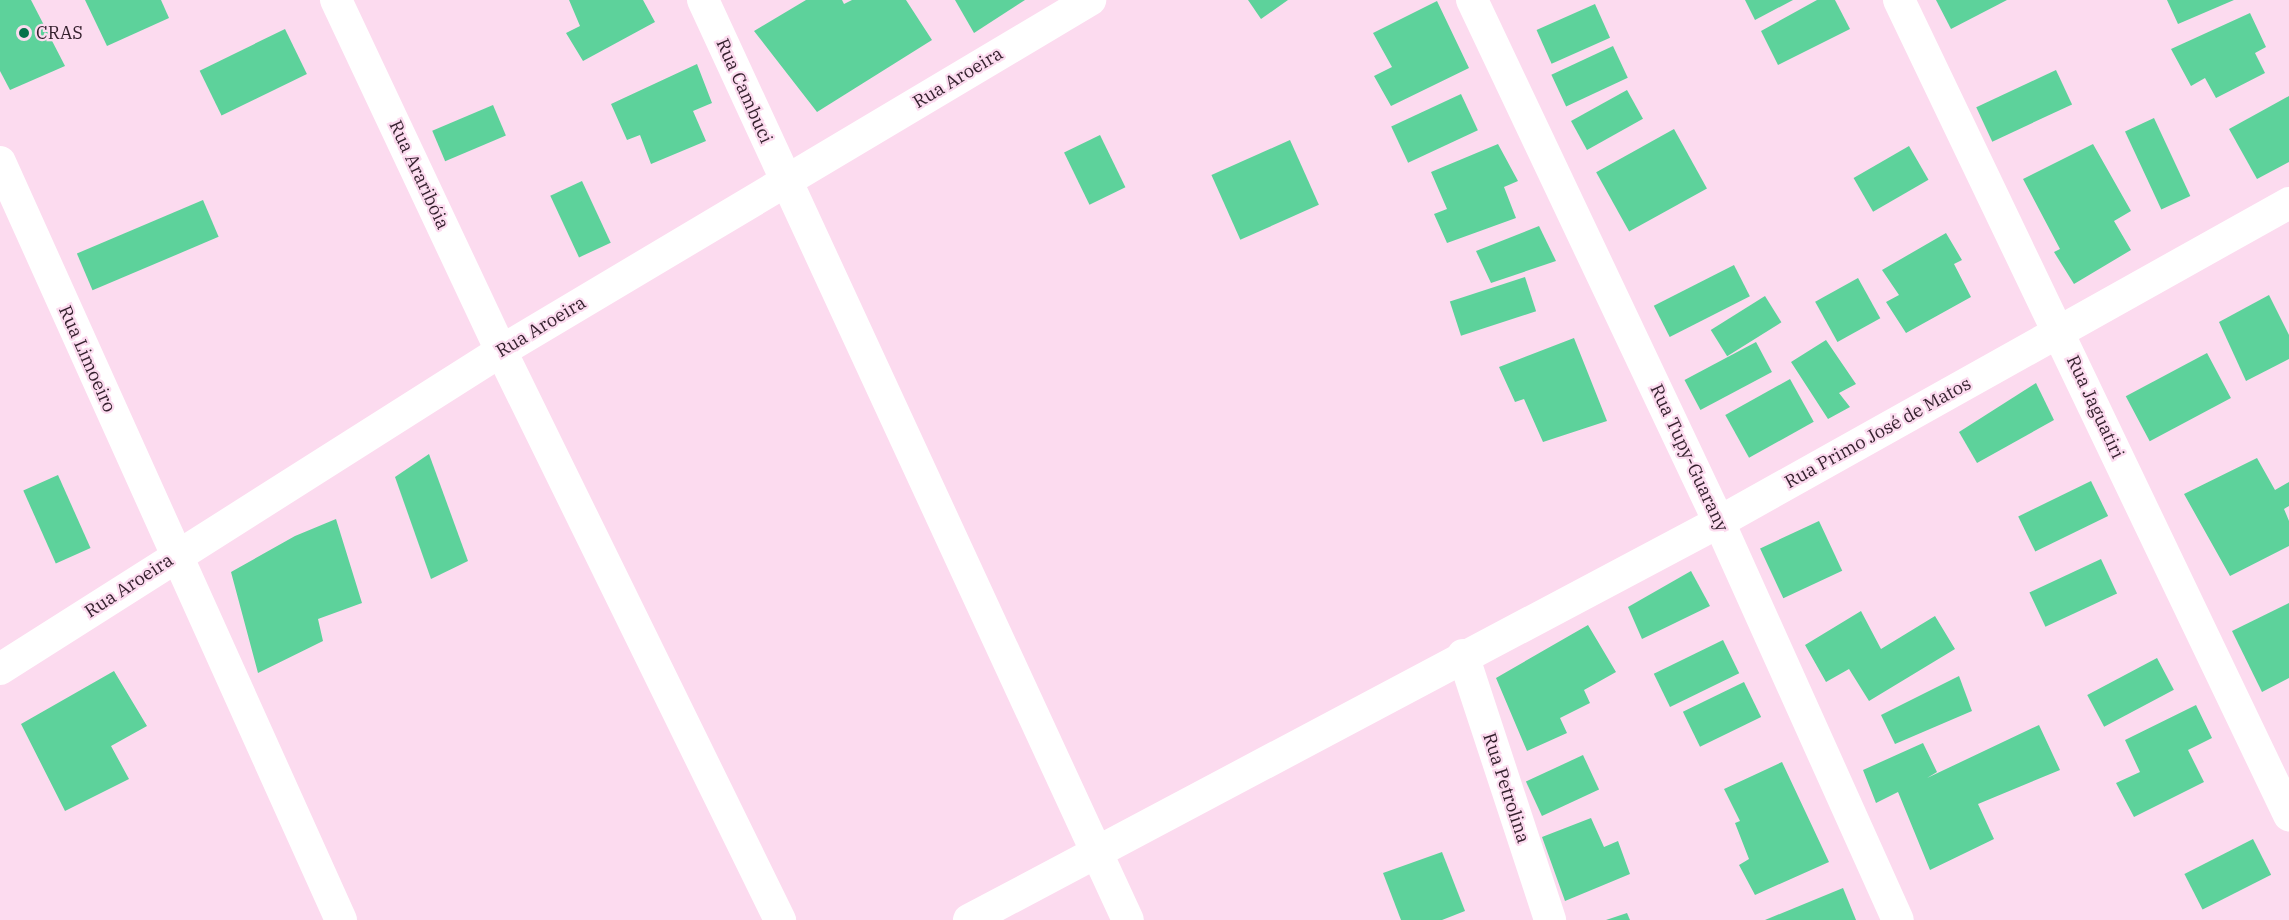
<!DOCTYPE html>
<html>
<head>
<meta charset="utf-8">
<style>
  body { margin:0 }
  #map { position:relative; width:2289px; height:920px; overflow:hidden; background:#fcdbef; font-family:"IBM Plex Serif",serif }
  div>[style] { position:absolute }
  .building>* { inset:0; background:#5dd29b; transform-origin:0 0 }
  .street>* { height:32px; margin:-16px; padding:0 16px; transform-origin:16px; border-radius:16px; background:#fff }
  .dots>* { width:16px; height:16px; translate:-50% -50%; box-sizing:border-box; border:3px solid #fcdbef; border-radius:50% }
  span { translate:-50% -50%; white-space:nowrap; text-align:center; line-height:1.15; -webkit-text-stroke:4.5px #fcdbef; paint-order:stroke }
  .poi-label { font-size:18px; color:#331f2c }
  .left { translate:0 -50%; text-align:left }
  .street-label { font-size:18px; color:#331f2c }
</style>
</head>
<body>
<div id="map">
  <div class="building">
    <i style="clip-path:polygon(0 0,31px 0,65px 66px,10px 90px,0 71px)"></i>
    <i style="clip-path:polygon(85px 0,161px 0,169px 18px,107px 46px)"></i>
    <i style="clip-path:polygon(569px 0,643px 0,655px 22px,583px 61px,566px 33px,580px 26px)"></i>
    <i style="clip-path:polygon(806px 0,842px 0,844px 4px,852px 0,906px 0,932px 40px,817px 112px,754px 31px)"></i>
    <i style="clip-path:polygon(955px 0,1025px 0,974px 33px)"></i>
    <i style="clip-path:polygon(1248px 0,1288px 0,1261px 19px)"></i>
    <i style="clip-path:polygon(1745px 0,1793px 0,1755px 20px)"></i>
    <i style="clip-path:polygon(1817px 0,1835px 0,1850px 29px,1778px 65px,1761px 31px)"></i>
    <i style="clip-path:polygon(1936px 0,2007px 0,1951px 29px)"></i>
    <i style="clip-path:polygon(2167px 0,2234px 0,2178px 24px)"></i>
    <i style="clip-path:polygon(1437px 1px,1469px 68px,1391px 106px,1374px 76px,1392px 67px,1373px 33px)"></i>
    <i style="left:1595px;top:4px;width:37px;height:64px;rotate:66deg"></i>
    <i style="clip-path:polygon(2250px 13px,2266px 47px,2255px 53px,2265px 73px,2216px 98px,2205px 78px,2191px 86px,2171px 49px)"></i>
    <i style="left:285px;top:29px;width:50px;height:95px;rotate:64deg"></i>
    <i style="left:1613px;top:46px;width:35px;height:68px;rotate:65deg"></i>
    <i style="clip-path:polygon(697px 64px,712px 103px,693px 111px,706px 141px,651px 164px,640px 135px,627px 140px,611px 104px)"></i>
    <i style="left:2056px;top:70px;width:38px;height:88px;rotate:65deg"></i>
    <i style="left:1627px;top:90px;width:33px;height:64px;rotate:61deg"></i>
    <i style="left:1461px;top:94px;width:40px;height:77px;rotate:65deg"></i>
    <i style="clip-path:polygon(2289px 96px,2289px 162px,2257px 179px,2229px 129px)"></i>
    <i style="left:493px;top:105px;width:33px;height:66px;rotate:67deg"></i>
    <i style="left:2154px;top:118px;width:86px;height:32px;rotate:65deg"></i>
    <i style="left:1674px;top:129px;width:68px;height:89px;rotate:61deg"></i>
    <i style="left:1100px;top:135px;width:58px;height:40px;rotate:64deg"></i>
    <i style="left:1290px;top:140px;width:71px;height:86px;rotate:66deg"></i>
    <i style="clip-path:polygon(1498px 144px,1518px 181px,1504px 187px,1516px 218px,1447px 243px,1434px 214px,1447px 209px,1431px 172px)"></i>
    <i style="clip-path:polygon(2093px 144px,2131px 211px,2114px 221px,2131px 250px,2074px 284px,2054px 252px,2060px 249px,2023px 179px)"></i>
    <i style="left:1909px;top:146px;width:39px;height:64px;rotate:60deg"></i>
    <i style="left:582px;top:181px;width:68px;height:35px;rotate:65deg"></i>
    <i style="left:203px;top:200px;width:40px;height:137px;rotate:67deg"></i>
    <i style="clip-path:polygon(1539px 226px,1556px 261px,1491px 283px,1476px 251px)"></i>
    <i style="clip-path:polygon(1946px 233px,1962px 260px,1954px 264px,1971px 297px,1906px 333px,1886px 302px,1899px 295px,1882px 270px)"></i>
    <i style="left:1734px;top:265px;width:35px;height:90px;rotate:63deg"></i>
    <i style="left:1525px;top:277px;width:36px;height:79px;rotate:72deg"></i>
    <i style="left:1858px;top:278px;width:46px;height:49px;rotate:61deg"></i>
    <i style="clip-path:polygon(2269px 295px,2289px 335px,2289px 359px,2246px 381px,2219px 322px)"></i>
    <i style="left:1765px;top:296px;width:31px;height:64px;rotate:58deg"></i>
    <i style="clip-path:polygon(1574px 338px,1607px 421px,1543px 442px,1524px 399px,1515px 402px,1499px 367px)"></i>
    <i style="clip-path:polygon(1826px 340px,1856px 384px,1839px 393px,1850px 407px,1828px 419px,1791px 362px)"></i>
    <i style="left:1756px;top:342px;width:34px;height:81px;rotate:62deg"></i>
    <i style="left:2207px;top:353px;width:51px;height:92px;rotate:62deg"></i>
    <i style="left:1790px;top:379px;width:49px;height:74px;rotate:61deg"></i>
    <i style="clip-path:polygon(2036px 383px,2054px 420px,1977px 463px,1959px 432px)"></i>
    <i style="clip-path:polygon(429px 454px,468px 561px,431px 579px,395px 477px)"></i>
    <i style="clip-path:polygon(2257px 458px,2275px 490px,2289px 482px,2289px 506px,2284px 509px,2289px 521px,2289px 546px,2230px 576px,2184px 494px)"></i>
    <i style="left:58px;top:475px;width:80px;height:38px;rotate:66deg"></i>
    <i style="left:2091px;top:481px;width:39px;height:81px;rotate:64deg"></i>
    <i style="clip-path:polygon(336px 519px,362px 603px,318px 619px,323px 641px,258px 673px,231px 572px,295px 536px)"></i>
    <i style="left:1819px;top:521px;width:55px;height:65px;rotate:65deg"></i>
    <i style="left:2101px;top:559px;width:38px;height:79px;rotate:65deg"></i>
    <i style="clip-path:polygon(1691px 571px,1710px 606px,1642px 639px,1628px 607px)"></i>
    <i style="clip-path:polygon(2289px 603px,2289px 678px,2262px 692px,2232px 631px)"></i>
    <i style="clip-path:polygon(1861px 611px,1881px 649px,1935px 616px,1955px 649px,1869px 701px,1849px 669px,1826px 682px,1805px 645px)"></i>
    <i style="clip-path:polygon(1588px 625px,1616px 672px,1584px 690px,1590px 703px,1560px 718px,1567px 733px,1527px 751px,1496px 678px)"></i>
    <i style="left:1723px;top:640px;width:37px;height:77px;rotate:64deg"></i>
    <i style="left:2157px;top:658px;width:36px;height:79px;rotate:62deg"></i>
    <i style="clip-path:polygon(114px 671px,147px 726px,111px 746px,129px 779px,65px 811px,21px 724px)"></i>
    <i style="clip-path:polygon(1959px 676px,1972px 711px,1895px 744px,1881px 715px)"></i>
    <i style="left:1744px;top:682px;width:39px;height:68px;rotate:64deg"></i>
    <i style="clip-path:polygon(2196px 705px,2212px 738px,2188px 750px,2204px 782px,2134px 817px,2116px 783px,2140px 772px,2125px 740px)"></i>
    <i style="clip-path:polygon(2039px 725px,2060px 770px,1978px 804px,1994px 839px,1930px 870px,1898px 792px,1876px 803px,1863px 770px,1923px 743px,1937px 772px,1927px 778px)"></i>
    <i style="left:1583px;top:755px;width:38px;height:63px;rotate:65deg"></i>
    <i style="clip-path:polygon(1782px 762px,1829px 862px,1755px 895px,1739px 865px,1749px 859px,1735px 823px,1740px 821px,1724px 789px)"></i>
    <i style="clip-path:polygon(1591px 818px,1604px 847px,1618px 841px,1630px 874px,1565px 901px,1542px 837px)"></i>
    <i style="left:2253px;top:839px;width:40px;height:77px;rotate:63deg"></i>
    <i style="clip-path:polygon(1442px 852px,1465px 911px,1442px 920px,1401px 920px,1383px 873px)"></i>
    <i style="clip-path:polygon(1843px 888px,1856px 920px,1765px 920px)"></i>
    <i style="clip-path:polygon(1627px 913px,1630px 920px,1606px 920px)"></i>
  </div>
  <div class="street">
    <i style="left:336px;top:0;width:388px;rotate:64.8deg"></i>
    <i style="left:501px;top:351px;width:634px;rotate:63.88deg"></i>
    <i style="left:703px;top:0;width:1013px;rotate:65.21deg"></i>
    <i style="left:1472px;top:0;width:577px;rotate:64.68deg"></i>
    <i style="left:1719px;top:522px;width:436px;rotate:65.8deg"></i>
    <i style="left:1899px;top:0;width:904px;rotate:64.43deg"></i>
    <i style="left:0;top:162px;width:831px;rotate:65.78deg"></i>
    <i style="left:1463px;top:655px;width:279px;rotate:71.8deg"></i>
    <i style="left:0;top:669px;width:593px;rotate:-32.4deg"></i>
    <i style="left:501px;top:351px;width:686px;rotate:-30.79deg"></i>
    <i style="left:969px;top:920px;width:849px;rotate:-27.95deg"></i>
    <i style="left:1719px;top:522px;width:653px;rotate:-29.23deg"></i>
  </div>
  <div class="dots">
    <i style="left:24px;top:33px;background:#06734b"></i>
  </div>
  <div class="poi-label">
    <span class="left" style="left:36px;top:33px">CRAS</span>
  </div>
  <div class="street-label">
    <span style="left:958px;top:78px;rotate:-31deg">Rua Aroeira</span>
    <span style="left:744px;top:91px;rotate:66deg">Rua Cambuci</span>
    <span style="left:419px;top:175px;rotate:65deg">Rua Araribóia</span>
    <span style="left:541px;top:327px;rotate:-31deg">Rua Aroeira</span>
    <span style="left:87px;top:359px;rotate:66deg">Rua Limoeiro</span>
    <span style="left:2095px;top:407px;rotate:65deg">Rua Jaguatiri</span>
    <span style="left:1878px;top:433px;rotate:-29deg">Rua Primo José de Matos</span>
    <span style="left:1689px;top:458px;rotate:65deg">Rua Tupy-Guarany</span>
    <span style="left:129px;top:586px;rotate:-33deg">Rua Aroeira</span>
    <span style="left:1506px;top:788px;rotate:72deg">Rua Petrolina</span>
  </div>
</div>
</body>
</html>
